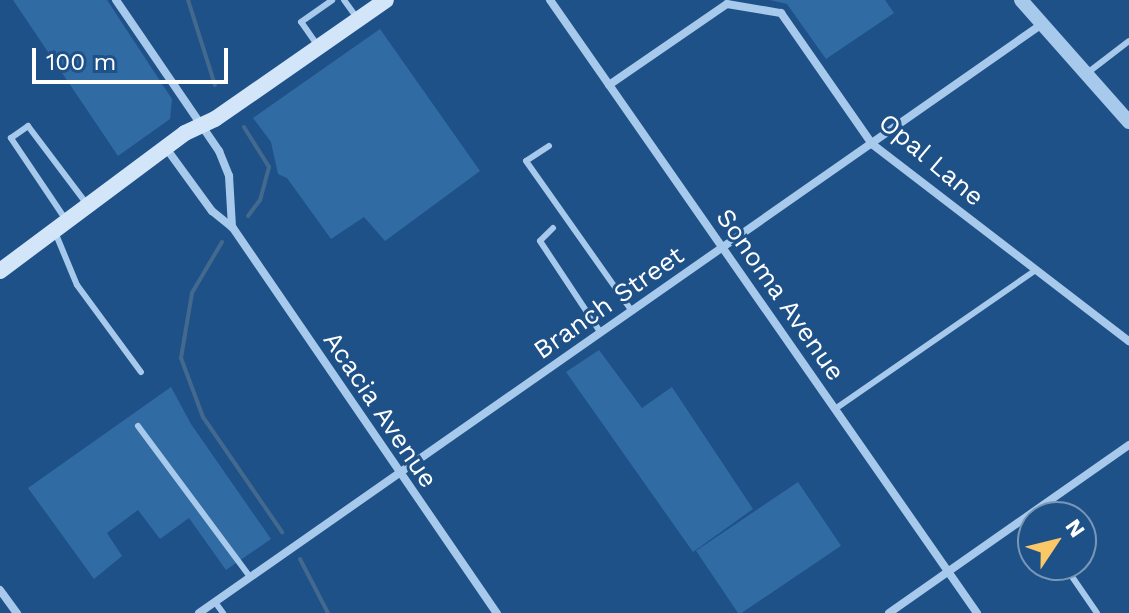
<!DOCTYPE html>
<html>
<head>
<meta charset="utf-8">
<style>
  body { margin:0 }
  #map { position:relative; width:1129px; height:613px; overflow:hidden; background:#1e5187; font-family:"Work Sans",sans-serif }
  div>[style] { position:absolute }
  .green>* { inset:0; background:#316ba4; transform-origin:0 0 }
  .stream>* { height:4px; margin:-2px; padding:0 2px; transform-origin:2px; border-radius:2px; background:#44698f }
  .service>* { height:6px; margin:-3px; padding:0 3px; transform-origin:3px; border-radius:3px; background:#a7c9eb }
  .minor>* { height:8px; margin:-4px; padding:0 4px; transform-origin:4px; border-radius:4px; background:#a7c9eb }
  .tertiary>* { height:14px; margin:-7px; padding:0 7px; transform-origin:7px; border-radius:7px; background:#a7c9eb }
  .secondary>* { height:16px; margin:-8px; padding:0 8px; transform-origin:8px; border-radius:8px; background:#d3e5f8 }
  span { translate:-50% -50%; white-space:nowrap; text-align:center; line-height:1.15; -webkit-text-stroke:6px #1e5187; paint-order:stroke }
  .street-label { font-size:26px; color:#fff }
  .north { position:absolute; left:1017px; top:501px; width:80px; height:80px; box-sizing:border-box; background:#1e5187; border:2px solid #7897b7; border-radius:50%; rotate:55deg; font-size:22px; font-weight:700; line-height:32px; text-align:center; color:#fff }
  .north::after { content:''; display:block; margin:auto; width:28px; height:36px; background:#fac866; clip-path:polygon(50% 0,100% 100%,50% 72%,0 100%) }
  .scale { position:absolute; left:32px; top:48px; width:196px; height:36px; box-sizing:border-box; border:4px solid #fff; border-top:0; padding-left:10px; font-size:24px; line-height:28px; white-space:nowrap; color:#fff; -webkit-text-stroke:6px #1e5187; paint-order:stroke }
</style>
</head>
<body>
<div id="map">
  <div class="green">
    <i style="clip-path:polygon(13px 0,107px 0,172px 99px,170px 119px,118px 156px)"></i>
    <i style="clip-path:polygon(770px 0,885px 0,894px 13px,826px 59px,787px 4px)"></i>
    <i style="clip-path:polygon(380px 29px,480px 171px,385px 241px,364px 217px,331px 239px,287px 178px,278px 174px,271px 142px,253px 118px)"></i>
    <i style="clip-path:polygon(599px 350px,642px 408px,672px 387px,753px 509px,693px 552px,566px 372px)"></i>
    <i style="clip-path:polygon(171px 387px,191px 424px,271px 539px,226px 570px,189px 518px,160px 539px,138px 510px,107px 533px,122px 556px,94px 579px,28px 488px)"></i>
    <i style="left:798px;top:482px;width:77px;height:123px;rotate:56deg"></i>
  </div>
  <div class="stream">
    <i style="left:188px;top:0;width:89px;rotate:72.4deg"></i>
    <i style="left:244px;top:127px;width:47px;rotate:58deg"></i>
    <i style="left:269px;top:167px;width:34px;rotate:105deg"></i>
    <i style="left:260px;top:200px;width:20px;rotate:127deg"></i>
    <i style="left:222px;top:242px;width:59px;rotate:120.5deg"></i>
    <i style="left:192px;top:293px;width:66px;rotate:99.6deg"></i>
    <i style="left:181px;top:358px;width:63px;rotate:69.6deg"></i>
    <i style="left:203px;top:417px;width:140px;rotate:55.5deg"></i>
    <i style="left:300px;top:559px;width:61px;rotate:62.6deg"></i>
  </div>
  <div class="service">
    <i style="left:344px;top:0;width:24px;rotate:54deg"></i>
    <i style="left:318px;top:46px;width:29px;rotate:-125deg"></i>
    <i style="left:301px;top:22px;width:38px;rotate:-35deg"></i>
    <i style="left:1086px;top:74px;width:54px;rotate:-37.5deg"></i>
    <i style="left:549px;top:146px;width:27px;rotate:147deg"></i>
    <i style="left:526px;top:161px;width:184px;rotate:54.8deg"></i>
    <i style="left:66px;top:220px;width:99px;rotate:-123.9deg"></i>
    <i style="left:11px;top:138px;width:21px;rotate:-35deg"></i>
    <i style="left:28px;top:126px;width:96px;rotate:53deg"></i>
    <i style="left:553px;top:228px;width:18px;rotate:135deg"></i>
    <i style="left:540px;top:241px;width:110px;rotate:56.5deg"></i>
    <i style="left:55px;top:232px;width:57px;rotate:67.5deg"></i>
    <i style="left:77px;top:285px;width:108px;rotate:53.7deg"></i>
    <i style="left:835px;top:409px;width:244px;rotate:-34.7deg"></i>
    <i style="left:138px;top:426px;width:188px;rotate:53.4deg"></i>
    <i style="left:1064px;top:565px;width:58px;rotate:55.5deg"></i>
    <i style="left:215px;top:602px;width:14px;rotate:54deg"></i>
  </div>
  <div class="minor">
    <i style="left:116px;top:0;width:183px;rotate:55.7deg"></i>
    <i style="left:219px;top:151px;width:27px;rotate:68deg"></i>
    <i style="left:229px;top:176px;width:51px;rotate:86.6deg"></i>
    <i style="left:550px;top:0;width:747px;rotate:55.14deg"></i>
    <i style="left:609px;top:85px;width:143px;rotate:-34.5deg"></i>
    <i style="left:727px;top:4px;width:55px;rotate:9.5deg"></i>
    <i style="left:781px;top:13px;width:160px;rotate:55.2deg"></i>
    <i style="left:872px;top:144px;width:324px;rotate:37.5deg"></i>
    <i style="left:166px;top:148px;width:78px;rotate:53.9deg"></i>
    <i style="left:212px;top:211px;width:27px;rotate:39deg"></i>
    <i style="left:233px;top:228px;width:467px;rotate:55.6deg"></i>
    <i style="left:0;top:590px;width:29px;rotate:54deg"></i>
    <i style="left:199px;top:613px;width:1028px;rotate:-34.94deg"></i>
    <i style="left:889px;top:613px;width:293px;rotate:-35deg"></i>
  </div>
  <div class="tertiary">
    <i style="left:1021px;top:0;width:163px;rotate:48.5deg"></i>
  </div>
  <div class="secondary">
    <i style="left:0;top:271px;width:231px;rotate:-36.7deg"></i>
    <i style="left:185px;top:133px;width:33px;rotate:-25deg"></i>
    <i style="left:215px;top:119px;width:208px;rotate:-34.8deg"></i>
  </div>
  <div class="street-label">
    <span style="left:931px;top:160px;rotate:40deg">Opal Lane</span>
    <span style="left:780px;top:295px;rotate:55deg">Sonoma Avenue</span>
    <span style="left:609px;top:303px;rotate:-35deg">Branch Street</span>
    <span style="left:380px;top:410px;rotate:56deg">Acacia Avenue</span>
  </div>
  <div class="north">N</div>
  <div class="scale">100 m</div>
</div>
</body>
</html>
